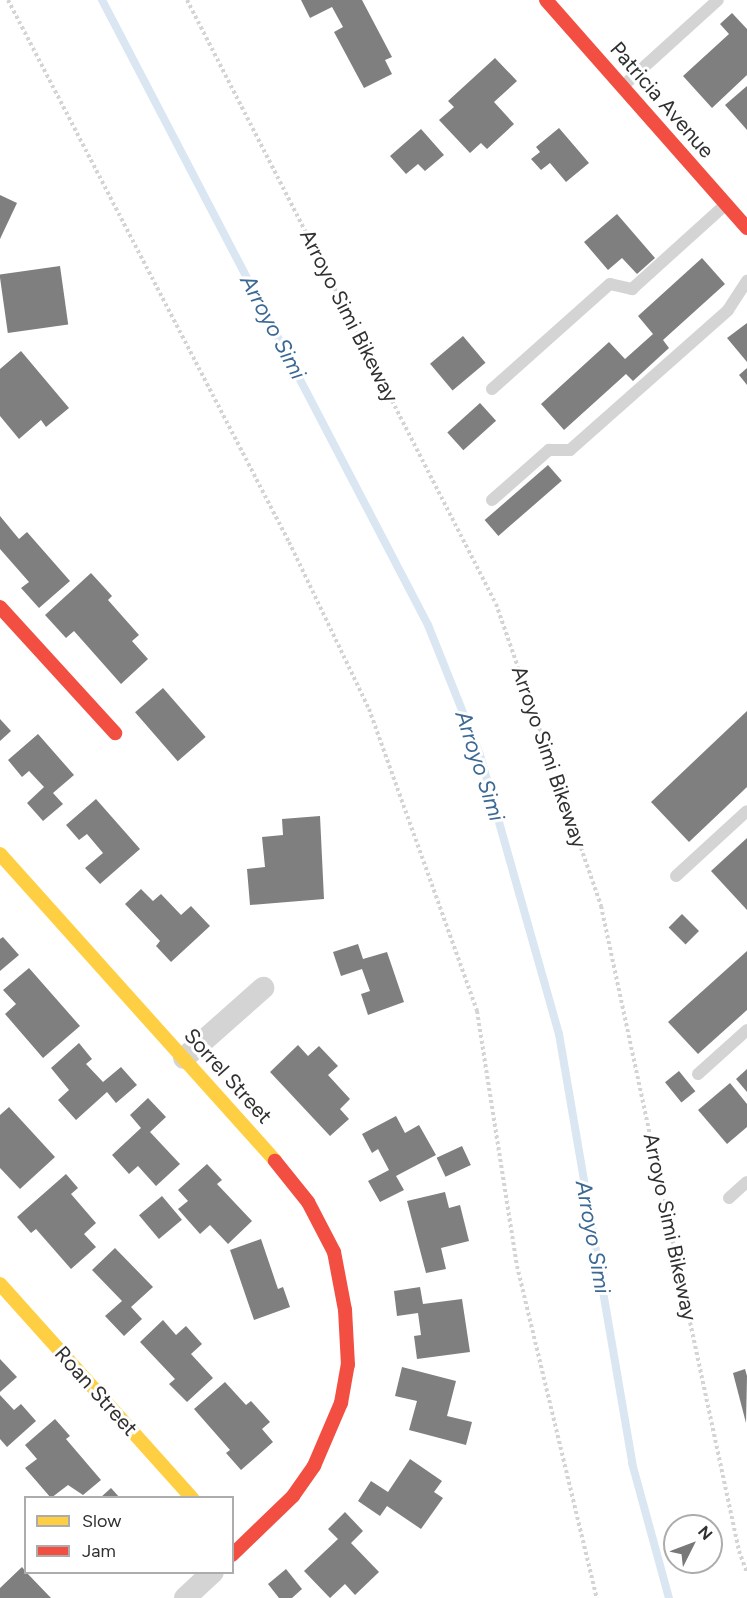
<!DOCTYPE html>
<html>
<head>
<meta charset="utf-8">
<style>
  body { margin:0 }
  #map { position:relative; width:747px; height:1598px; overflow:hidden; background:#fff; font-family:Figtree,sans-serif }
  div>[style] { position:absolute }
  .stream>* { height:8px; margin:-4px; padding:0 4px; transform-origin:4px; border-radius:4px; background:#dae6f2 }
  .building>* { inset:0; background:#7f7f7f; transform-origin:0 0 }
  .path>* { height:4px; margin-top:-2px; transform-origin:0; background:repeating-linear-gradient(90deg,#d4d4d4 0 3px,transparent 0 6px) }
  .lane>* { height:12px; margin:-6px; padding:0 6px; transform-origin:6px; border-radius:6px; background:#d4d4d4 }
  .street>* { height:22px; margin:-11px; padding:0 11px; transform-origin:11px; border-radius:11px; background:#d4d4d4 }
  .slow>* { height:14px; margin:-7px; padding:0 7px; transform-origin:7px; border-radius:7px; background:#ffcf43 }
  .jam>* { height:14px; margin:-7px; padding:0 7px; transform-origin:7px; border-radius:7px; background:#f24e42 }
  span { translate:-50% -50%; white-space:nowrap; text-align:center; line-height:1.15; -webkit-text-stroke:6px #fff; paint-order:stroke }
  .street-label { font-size:21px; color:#303030 }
  .water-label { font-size:22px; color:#3c6994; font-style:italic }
  .legend { position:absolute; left:24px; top:1496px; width:210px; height:78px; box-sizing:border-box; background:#fff; border:2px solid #acacac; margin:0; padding:8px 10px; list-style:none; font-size:18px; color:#303030 }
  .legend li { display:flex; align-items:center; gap:12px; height:30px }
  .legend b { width:30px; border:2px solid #acacac }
  .north { position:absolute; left:663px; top:1514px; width:60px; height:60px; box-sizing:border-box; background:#fff; border:2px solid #acacac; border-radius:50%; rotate:48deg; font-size:16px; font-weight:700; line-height:24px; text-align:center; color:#303030 }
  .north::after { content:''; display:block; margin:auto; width:21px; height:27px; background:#787878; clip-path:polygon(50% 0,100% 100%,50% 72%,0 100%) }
</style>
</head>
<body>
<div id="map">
  <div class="stream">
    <i style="left:102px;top:0;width:705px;rotate:62.45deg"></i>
    <i style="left:428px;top:625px;width:140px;rotate:68.2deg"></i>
    <i style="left:480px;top:755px;width:290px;rotate:74.2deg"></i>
    <i style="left:559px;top:1034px;width:435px;rotate:80.3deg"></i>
    <i style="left:632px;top:1463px;width:140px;rotate:74.7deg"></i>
  </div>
  <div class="building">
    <i style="clip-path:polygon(301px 0,362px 0,392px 57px,385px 60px,392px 74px,364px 88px,334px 32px,343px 27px,332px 7px,310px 18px)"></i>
    <i style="clip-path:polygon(732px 13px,747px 29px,747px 75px,712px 108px,683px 76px,729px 34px,720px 24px)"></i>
    <i style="clip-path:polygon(495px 58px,517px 81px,494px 102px,514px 124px,487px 149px,481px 143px,470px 153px,439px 120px,454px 107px,448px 101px)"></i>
    <i style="clip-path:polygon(747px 86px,747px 130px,725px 105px)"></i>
    <i style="clip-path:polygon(559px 128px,589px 163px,566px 182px,550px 163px,541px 170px,531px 159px,540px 152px,536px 147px)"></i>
    <i style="clip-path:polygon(421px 129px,444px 155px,425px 171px,418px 164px,406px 174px,390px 156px)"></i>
    <i style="clip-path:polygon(0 195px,17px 203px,0 239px)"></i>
    <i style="clip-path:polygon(617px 214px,655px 258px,637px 274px,622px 258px,608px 270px,584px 242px)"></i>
    <i style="clip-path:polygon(702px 258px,725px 284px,663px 340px,669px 348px,633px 381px,626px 374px,564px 430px,541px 404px,609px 342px,625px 359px,653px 334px,638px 316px)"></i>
    <i style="left:60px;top:266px;width:59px;height:61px;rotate:82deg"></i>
    <i style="clip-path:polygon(747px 323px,747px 362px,727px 338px)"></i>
    <i style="left:463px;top:336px;width:35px;height:43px;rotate:50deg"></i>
    <i style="clip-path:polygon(21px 351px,69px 408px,46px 427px,41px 420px,19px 439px,0 416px,0 369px)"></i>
    <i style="clip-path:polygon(747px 368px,747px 385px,739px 375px)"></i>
    <i style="left:480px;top:403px;width:24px;height:44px;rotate:48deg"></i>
    <i style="left:548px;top:465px;width:21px;height:84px;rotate:49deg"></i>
    <i style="clip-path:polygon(0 516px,19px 539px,27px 532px,70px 581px,39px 608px,21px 588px,29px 582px,0 549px)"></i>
    <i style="clip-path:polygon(91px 573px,112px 596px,108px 600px,139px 635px,132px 641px,148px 659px,121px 684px,74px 631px,66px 638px,45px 615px)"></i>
    <i style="left:163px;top:688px;width:65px;height:37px;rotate:49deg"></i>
    <i style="clip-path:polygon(747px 711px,747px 787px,689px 842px,651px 802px)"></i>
    <i style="clip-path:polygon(0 719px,11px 731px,0 741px)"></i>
    <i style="clip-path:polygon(38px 734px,74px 775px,53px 793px,63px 804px,43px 821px,27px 803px,44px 787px,29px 771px,22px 777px,8px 760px)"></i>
    <i style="clip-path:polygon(96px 799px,140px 849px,100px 884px,85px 868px,103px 853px,87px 834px,79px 840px,66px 825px)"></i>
    <i style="clip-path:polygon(320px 816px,324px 899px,250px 905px,247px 869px,265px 867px,262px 837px,283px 835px,282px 819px)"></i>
    <i style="clip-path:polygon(747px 838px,747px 910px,711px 871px)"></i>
    <i style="clip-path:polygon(141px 889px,153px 901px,161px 894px,181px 915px,191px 906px,210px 926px,171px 962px,156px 946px,160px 941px,125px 904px)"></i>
    <i style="left:682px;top:914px;width:24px;height:19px;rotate:45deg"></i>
    <i style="clip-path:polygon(3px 937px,19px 955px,0 971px,0 939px)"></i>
    <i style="clip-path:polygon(358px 944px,363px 959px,387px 952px,404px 1002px,368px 1015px,361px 994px,370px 991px,362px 969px,341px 976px,333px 952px)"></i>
    <i style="clip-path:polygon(747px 951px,747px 1010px,698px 1054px,668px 1022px)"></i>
    <i style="clip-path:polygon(29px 968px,80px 1026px,43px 1058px,5px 1014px,16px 1004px,3px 990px)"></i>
    <i style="clip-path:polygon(79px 1043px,92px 1059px,86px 1064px,103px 1082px,121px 1067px,137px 1085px,116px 1103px,107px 1092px,76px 1120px,58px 1100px,69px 1090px,51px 1068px)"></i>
    <i style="clip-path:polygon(298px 1045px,308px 1056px,319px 1046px,338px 1066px,328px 1075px,350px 1099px,340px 1109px,349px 1119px,330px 1136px,270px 1072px)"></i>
    <i style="clip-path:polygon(747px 1069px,747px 1092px,736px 1079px)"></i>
    <i style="left:679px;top:1071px;width:26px;height:18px;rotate:51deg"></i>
    <i style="clip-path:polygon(730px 1083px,747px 1104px,747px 1127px,727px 1144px,698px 1110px)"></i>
    <i style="clip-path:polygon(148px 1098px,166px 1117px,150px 1132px,180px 1164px,156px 1186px,138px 1166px,129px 1174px,112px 1155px,141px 1128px,130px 1115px)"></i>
    <i style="clip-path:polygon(9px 1107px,55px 1157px,20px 1189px,0 1168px,0 1115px)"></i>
    <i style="clip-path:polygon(396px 1116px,405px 1133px,419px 1125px,436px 1155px,396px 1176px,404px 1190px,380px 1202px,368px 1181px,389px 1170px,378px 1149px,372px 1153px,362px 1134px)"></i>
    <i style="left:462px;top:1146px;width:21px;height:28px;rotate:65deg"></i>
    <i style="clip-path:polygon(207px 1164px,222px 1180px,217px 1184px,252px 1221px,228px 1244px,210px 1225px,200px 1234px,178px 1209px,188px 1201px,178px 1190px)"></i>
    <i style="clip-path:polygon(66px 1174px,78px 1188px,71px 1194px,96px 1223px,84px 1234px,96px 1247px,71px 1269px,36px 1229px,31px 1233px,17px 1217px)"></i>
    <i style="clip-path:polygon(445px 1192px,449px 1208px,460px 1205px,469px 1241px,441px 1248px,446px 1269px,426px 1273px,407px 1201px)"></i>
    <i style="left:162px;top:1196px;width:31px;height:30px;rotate:50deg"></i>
    <i style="clip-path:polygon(261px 1239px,278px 1289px,283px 1287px,290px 1307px,254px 1320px,230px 1250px)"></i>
    <i style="clip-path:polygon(115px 1248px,153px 1287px,131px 1307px,142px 1319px,124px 1336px,105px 1316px,122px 1301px,92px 1270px)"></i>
    <i style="clip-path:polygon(420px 1287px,423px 1304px,462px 1299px,470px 1352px,417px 1359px,414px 1336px,421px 1335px,418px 1313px,397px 1316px,394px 1291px)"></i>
    <i style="clip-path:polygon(163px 1320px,176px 1335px,186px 1326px,202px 1344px,191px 1354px,213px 1378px,187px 1402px,169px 1384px,175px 1379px,140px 1342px)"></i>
    <i style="clip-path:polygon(0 1359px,17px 1377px,0 1392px)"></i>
    <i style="clip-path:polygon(402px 1367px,456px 1381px,447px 1416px,472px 1422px,466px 1445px,409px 1430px,417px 1401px,395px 1396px)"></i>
    <i style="clip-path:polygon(745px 1369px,747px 1376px,746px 1423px,733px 1373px)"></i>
    <i style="clip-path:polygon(225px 1382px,246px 1405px,251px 1401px,270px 1422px,262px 1429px,273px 1442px,241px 1470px,226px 1453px,230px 1450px,194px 1409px)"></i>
    <i style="clip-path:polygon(0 1395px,14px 1410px,21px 1404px,36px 1421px,7px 1447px,0 1439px)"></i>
    <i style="clip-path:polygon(55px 1419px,70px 1436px,66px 1439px,101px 1480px,83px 1495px,68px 1485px,51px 1498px,25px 1468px,37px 1459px,25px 1445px)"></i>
    <i style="clip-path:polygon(410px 1459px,442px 1481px,434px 1492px,443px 1498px,421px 1529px,387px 1506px,380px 1516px,358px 1501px,371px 1481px,388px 1492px)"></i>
    <i style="clip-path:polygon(111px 1488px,120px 1498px,100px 1498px)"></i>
    <i style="clip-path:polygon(345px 1512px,363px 1531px,351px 1543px,379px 1572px,355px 1595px,345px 1584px,330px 1598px,304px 1571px,338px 1539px,328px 1529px)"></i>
    <i style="clip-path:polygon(22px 1567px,26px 1572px,51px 1598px,0 1598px,0 1588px)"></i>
    <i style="clip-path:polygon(286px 1569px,302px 1589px,292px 1598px,279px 1598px,268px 1584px)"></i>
  </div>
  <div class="path">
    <i style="left:8px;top:0;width:611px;rotate:62.6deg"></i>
    <i style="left:289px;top:542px;width:185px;rotate:64.4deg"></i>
    <i style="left:369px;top:709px;width:321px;rotate:70.3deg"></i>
    <i style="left:477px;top:1011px;width:258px;rotate:81.1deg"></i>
    <i style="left:517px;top:1266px;width:342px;rotate:76.5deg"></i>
    <i style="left:187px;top:0;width:678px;rotate:62.91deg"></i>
    <i style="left:496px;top:604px;width:320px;rotate:70.8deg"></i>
    <i style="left:601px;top:906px;width:660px;rotate:77.92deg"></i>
    <i style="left:739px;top:1551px;width:23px;rotate:70deg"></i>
  </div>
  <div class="lane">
    <i style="left:623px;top:86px;width:128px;rotate:-42.2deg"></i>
    <i style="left:492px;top:389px;width:158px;rotate:-41.7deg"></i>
    <i style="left:610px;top:284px;width:23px;rotate:13deg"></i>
    <i style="left:632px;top:289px;width:125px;rotate:-42.1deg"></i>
    <i style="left:492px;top:500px;width:76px;rotate:-41.3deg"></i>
    <i style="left:549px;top:450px;width:21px"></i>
    <i style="left:570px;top:450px;width:211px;rotate:-41.5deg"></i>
    <i style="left:728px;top:310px;width:35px;rotate:-57deg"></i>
    <i style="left:676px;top:876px;width:96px;rotate:-42.5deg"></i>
    <i style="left:698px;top:1074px;width:66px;rotate:-41.9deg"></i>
    <i style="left:729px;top:1198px;width:24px;rotate:-42deg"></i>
  </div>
  <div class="street">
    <i style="left:184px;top:1058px;width:106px;rotate:-41.5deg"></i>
    <i style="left:185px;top:1598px;width:38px;rotate:-43deg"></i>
  </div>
  <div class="slow">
    <i style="left:0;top:854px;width:412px;rotate:48.1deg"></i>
    <i style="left:0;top:1284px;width:288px;rotate:48.1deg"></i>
  </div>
  <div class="jam">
    <i style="left:546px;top:0;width:304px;rotate:48.6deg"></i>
    <i style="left:0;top:607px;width:171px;rotate:47.6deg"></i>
    <i style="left:232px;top:1555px;width:85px;rotate:-44deg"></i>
    <i style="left:293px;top:1496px;width:37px;rotate:-55deg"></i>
    <i style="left:314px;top:1466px;width:69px;rotate:-66.8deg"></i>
    <i style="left:341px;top:1403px;width:39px;rotate:-80deg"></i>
    <i style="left:348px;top:1365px;width:55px;rotate:-93.1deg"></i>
    <i style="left:345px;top:1310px;width:59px;rotate:-100.7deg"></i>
    <i style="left:334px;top:1252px;width:56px;rotate:-117.5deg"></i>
    <i style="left:308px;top:1202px;width:53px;rotate:-128.8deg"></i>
  </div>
  <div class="street-label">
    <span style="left:662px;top:100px;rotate:49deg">Patricia Avenue</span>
    <span style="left:349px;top:316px;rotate:63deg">Arroyo Simi Bikeway</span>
    <span style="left:549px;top:757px;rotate:71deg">Arroyo Simi Bikeway</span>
    <span style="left:228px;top:1076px;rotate:48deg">Sorrel Street</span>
    <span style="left:670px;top:1227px;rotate:78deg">Arroyo Simi Bikeway</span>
    <span style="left:96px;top:1391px;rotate:48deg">Roan Street</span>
  </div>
  <div class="water-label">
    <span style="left:273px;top:327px;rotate:62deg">Arroyo Simi</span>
    <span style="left:480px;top:766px;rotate:72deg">Arroyo Simi</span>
    <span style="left:593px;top:1237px;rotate:80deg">Arroyo Simi</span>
  </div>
  <ul class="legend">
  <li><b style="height:8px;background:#ffcf43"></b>Slow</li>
  <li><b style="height:8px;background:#f24e42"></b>Jam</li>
  </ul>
  <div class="north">N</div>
</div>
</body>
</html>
